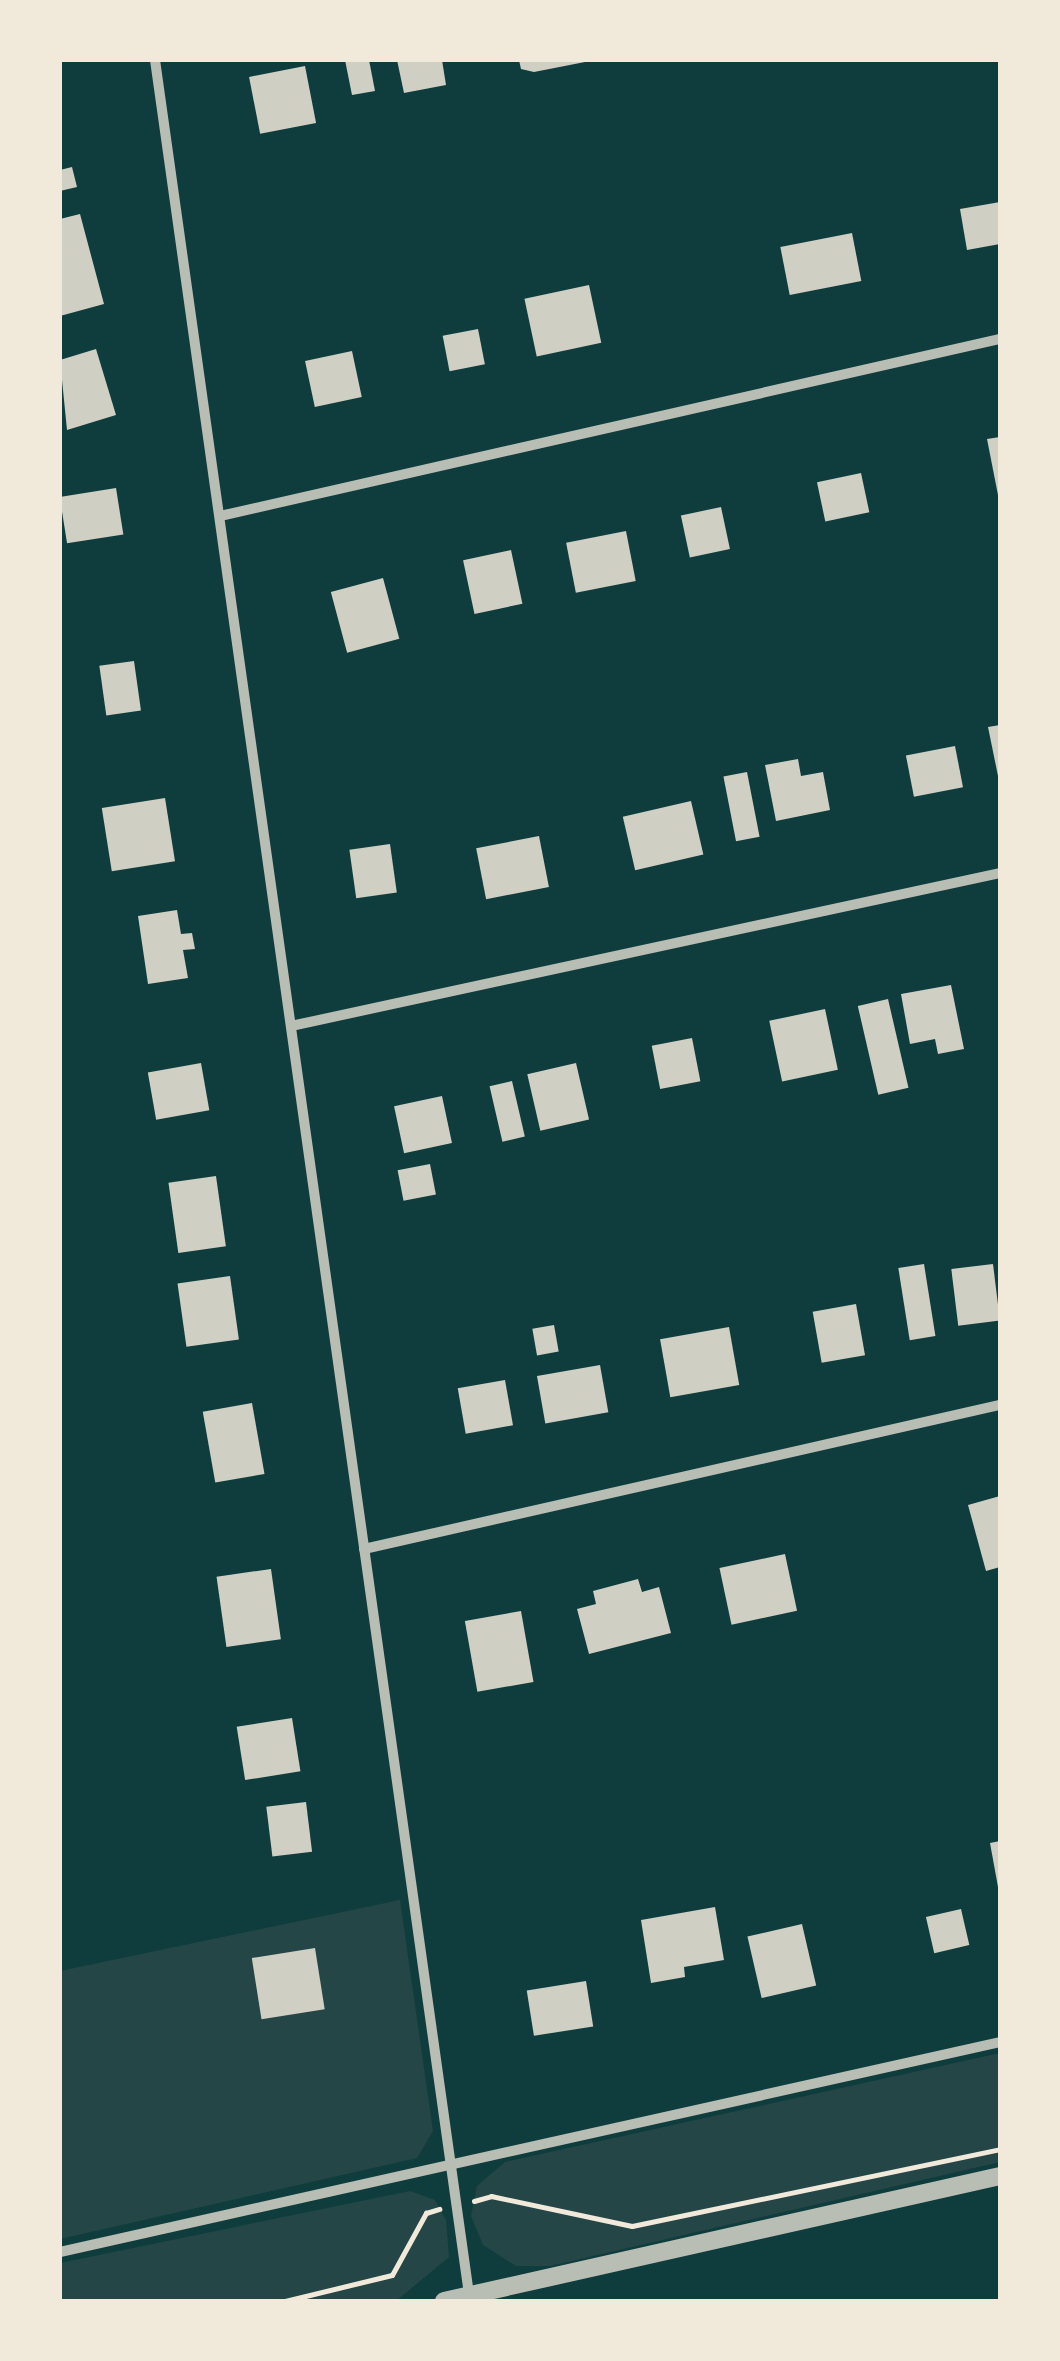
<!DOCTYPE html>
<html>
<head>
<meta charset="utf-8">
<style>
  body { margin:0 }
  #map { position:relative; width:1060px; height:2361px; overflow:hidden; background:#0f3d3e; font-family:"Fira Sans Condensed",sans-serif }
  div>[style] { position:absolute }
  .green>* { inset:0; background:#244646 }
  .building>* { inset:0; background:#cfcfc3; transform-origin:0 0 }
  .path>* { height:5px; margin:-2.5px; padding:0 2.5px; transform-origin:2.5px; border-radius:2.5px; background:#f1e9da }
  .minor>* { height:10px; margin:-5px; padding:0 5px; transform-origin:5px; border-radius:5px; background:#b8beb3 }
  .tertiary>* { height:18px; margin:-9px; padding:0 9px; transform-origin:9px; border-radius:9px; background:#b8beb3 }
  span { translate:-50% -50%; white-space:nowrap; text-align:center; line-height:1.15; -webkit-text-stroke:9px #f1e9da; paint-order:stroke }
  .frame { position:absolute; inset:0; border:62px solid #f1e9da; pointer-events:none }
</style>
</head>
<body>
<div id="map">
  <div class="green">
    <i style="clip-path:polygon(400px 1900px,433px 2131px,417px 2158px,60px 2239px,60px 1971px)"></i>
    <i style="clip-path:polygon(1000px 2053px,1000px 2162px,550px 2266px,516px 2266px,483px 2245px,471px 2216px,477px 2186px,505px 2162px)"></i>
    <i style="clip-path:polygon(410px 2191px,435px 2200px,446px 2220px,449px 2257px,396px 2301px,60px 2301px,60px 2263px)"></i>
  </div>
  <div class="building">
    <i style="clip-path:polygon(345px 60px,369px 60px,375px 91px,352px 95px)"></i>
    <i style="clip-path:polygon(397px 60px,442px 60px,446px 85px,404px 93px)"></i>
    <i style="clip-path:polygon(519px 60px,585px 60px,585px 62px,534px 72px,521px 69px)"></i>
    <i style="left:305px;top:66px;width:58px;height:57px;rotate:79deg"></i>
    <i style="clip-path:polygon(72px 167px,77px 187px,60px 191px,60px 170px)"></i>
    <i style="clip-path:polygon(1000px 202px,1000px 244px,967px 250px,960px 209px)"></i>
    <i style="clip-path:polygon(80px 214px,104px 304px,60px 316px,60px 219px)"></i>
    <i style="left:852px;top:233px;width:49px;height:73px;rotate:79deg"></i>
    <i style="left:589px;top:285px;width:59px;height:66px;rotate:78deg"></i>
    <i style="left:478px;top:329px;width:36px;height:36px;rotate:79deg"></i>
    <i style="clip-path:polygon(96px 349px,116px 415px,67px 430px,60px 360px)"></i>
    <i style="left:352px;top:351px;width:47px;height:48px;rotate:78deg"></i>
    <i style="clip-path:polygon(1000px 437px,1000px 495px,998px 495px,987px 439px)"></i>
    <i style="left:861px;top:473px;width:40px;height:45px;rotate:78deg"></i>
    <i style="left:116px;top:488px;width:47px;height:57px;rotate:81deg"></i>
    <i style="left:721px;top:507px;width:43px;height:41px;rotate:78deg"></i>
    <i style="left:626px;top:531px;width:51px;height:61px;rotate:79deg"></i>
    <i style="left:511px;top:550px;width:55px;height:49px;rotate:78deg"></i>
    <i style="left:383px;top:578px;width:63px;height:54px;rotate:75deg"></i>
    <i style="left:134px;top:661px;width:50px;height:35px;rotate:82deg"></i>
    <i style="clip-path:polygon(1000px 725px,1000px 776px,998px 776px,988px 727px)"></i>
    <i style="left:955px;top:746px;width:42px;height:50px;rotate:79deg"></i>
    <i style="clip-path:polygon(798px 759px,801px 776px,823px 772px,830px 810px,776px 821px,765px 765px)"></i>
    <i style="left:747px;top:772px;width:66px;height:24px;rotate:79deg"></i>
    <i style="left:165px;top:798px;width:64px;height:64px;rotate:81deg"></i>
    <i style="left:691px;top:801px;width:55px;height:70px;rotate:77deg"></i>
    <i style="left:539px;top:836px;width:52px;height:64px;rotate:79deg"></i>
    <i style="left:390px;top:844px;width:49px;height:41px;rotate:82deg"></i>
    <i style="clip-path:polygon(177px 910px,181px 934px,192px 933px,195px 949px,183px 950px,188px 978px,148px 984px,138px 916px)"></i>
    <i style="clip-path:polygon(951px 985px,964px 1049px,938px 1054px,935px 1039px,910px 1044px,901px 994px)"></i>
    <i style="left:888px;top:999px;width:91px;height:31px;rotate:77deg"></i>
    <i style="left:825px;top:1009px;width:62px;height:57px;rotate:78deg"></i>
    <i style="left:692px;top:1038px;width:44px;height:41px;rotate:79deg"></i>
    <i style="left:201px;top:1063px;width:48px;height:54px;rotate:80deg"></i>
    <i style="left:576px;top:1063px;width:58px;height:50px;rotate:77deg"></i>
    <i style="left:512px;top:1081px;width:57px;height:23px;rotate:77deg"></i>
    <i style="left:442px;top:1096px;width:48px;height:49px;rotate:78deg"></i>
    <i style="left:430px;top:1164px;width:31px;height:33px;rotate:79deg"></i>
    <i style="left:216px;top:1176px;width:71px;height:48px;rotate:82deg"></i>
    <i style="left:924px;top:1264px;width:73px;height:26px;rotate:81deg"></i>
    <i style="left:993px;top:1264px;width:57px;height:42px;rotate:83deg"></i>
    <i style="left:230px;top:1276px;width:64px;height:53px;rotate:82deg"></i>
    <i style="left:856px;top:1304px;width:52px;height:44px;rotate:80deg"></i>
    <i style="left:554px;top:1325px;width:27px;height:22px;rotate:80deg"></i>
    <i style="left:729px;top:1327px;width:59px;height:70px;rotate:80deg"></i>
    <i style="left:600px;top:1365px;width:48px;height:64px;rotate:80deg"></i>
    <i style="left:505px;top:1380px;width:46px;height:48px;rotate:80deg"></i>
    <i style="left:252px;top:1403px;width:72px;height:50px;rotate:80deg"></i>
    <i style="clip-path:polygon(1000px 1496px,1000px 1567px,986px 1571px,968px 1505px)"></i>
    <i style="left:785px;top:1554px;width:58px;height:67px;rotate:78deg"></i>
    <i style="left:271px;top:1569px;width:71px;height:55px;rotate:82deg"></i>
    <i style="clip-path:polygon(638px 1579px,642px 1592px,659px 1587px,671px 1633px,589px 1654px,577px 1609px,596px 1604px,593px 1591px)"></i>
    <i style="left:521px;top:1611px;width:72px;height:57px;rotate:80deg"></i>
    <i style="left:292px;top:1718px;width:54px;height:56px;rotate:81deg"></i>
    <i style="left:306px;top:1802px;width:50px;height:40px;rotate:83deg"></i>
    <i style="clip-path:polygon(1000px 1841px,1000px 1887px,998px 1887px,990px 1843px)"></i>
    <i style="clip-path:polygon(715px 1907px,724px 1960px,684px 1967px,685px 1977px,651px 1983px,641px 1920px)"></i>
    <i style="left:961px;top:1909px;width:37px;height:36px;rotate:77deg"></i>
    <i style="left:802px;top:1924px;width:63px;height:56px;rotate:77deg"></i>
    <i style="left:315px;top:1948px;width:62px;height:64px;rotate:81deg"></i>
    <i style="left:586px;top:1981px;width:46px;height:60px;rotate:81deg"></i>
  </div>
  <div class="path">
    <i style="left:474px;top:2201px;width:18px;rotate:-16deg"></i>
    <i style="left:491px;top:2196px;width:144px;rotate:12deg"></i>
    <i style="left:632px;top:2226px;width:376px;rotate:-11.8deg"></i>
    <i style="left:285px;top:2301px;width:110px;rotate:-13.7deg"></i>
    <i style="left:392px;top:2275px;width:71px;rotate:-61.3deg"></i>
    <i style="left:426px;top:2213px;width:14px;rotate:-17deg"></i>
  </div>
  <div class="minor">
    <i style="left:155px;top:60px;width:2257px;rotate:82deg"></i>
    <i style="left:220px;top:516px;width:800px;rotate:-12.79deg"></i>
    <i style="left:291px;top:1026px;width:725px;rotate:-12.18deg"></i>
    <i style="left:364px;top:1549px;width:652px;rotate:-12.76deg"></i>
    <i style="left:60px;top:2252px;width:963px;rotate:-12.59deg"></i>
  </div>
  <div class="tertiary">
    <i style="left:444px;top:2301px;width:570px;rotate:-12.67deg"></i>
  </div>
  <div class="frame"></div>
</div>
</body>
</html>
